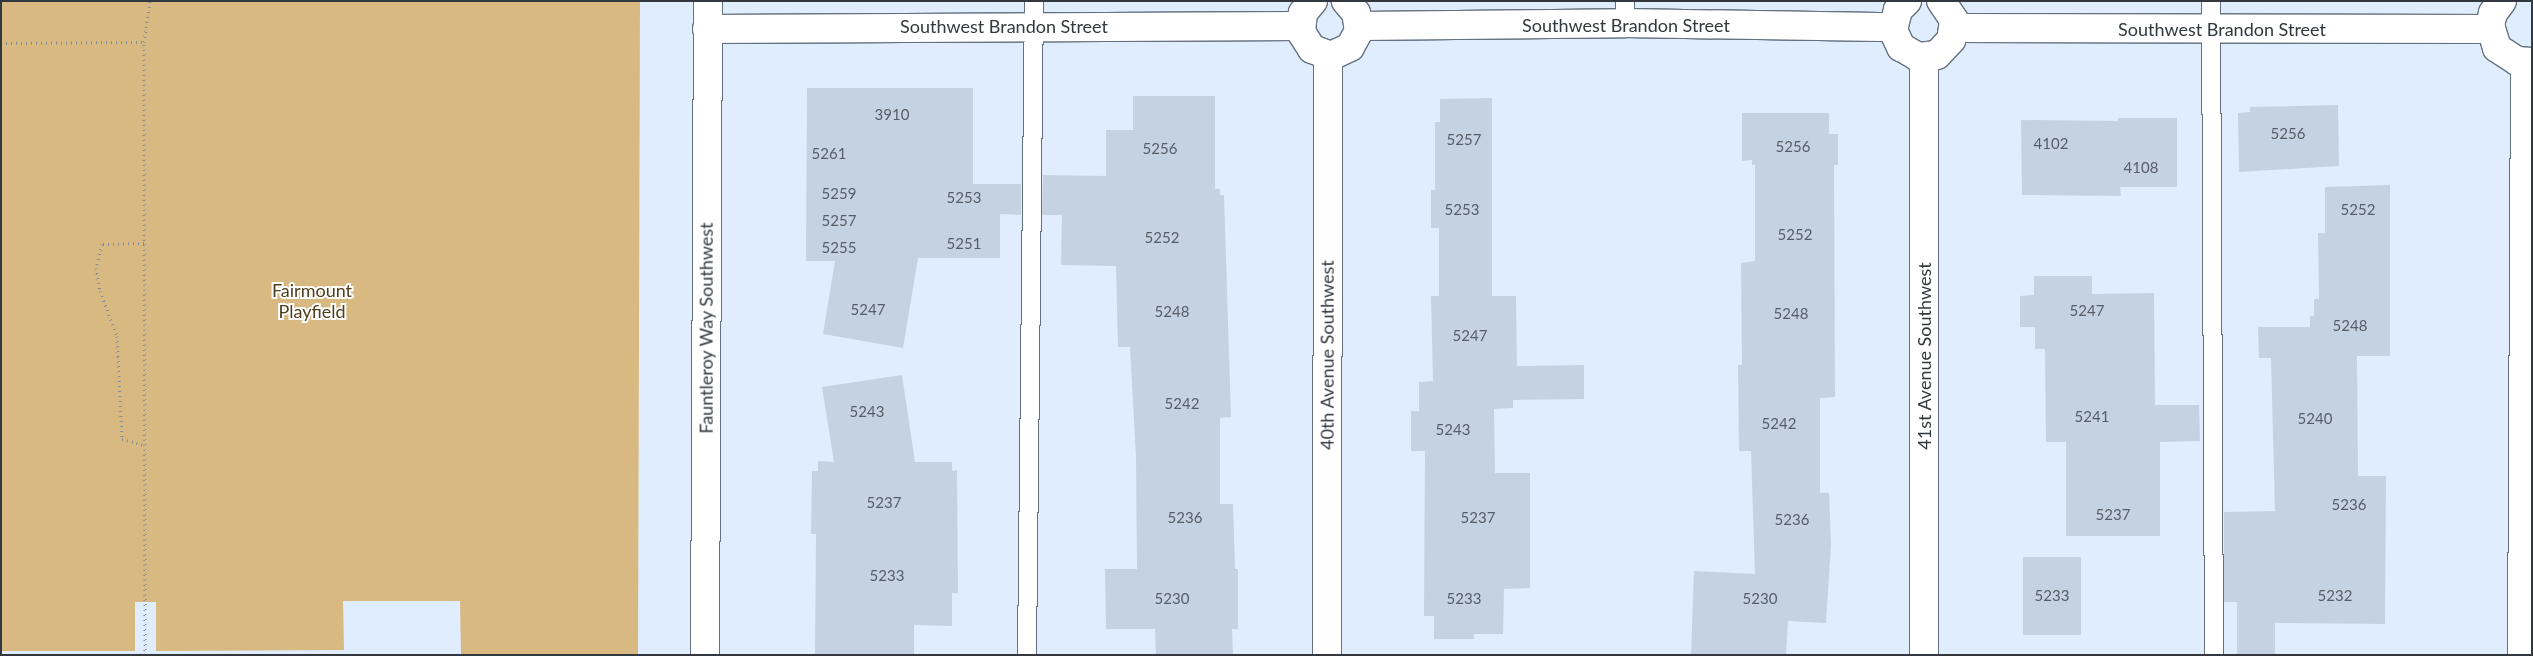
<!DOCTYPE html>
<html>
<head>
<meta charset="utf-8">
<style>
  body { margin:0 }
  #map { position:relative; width:2533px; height:656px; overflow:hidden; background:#e0edfe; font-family:Lato,sans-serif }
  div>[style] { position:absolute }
  .green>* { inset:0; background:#d8b981 }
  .building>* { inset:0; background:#c5d2e2; transform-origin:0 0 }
  .path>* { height:3px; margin-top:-1.5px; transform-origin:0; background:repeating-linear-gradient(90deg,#848d98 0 1px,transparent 0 5px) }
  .roads { filter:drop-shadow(1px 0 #65717f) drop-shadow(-1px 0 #65717f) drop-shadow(0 1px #65717f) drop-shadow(0 -1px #65717f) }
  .lane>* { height:18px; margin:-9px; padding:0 9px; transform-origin:9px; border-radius:9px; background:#fff }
  .street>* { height:28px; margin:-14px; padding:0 14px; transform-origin:14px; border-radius:14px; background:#fff }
  .primary>* { height:28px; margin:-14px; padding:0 14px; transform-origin:14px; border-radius:14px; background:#fff }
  span { translate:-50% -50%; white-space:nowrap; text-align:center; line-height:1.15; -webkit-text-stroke:4px #fff; paint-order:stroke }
  .number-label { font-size:15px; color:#575e67 }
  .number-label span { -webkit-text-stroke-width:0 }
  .street-label { font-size:18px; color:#32383e }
  .park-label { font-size:18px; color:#503e1d }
  .frame { position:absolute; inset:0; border:2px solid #32383e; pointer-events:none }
</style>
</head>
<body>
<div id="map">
  <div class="green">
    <i style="clip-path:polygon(1px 1px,640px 1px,638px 655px,461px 655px,460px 601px,343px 601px,344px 650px,156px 651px,156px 602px,135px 602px,135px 651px,1px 651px)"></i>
  </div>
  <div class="building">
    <i style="clip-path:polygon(807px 88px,973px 88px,973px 184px,1021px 184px,1021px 215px,1000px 214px,1000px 258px,918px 258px,903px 348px,823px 334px,835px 261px,806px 261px)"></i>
    <i style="clip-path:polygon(1133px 96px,1215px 96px,1215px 189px,1220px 189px,1220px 195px,1224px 195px,1231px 417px,1220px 418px,1220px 504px,1233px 504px,1235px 569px,1238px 569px,1238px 629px,1232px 629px,1233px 655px,1156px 655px,1155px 629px,1106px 629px,1105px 569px,1137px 569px,1136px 458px,1130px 347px,1118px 347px,1116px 266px,1061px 265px,1062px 215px,1042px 215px,1043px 175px,1106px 176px,1106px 130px,1133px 130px)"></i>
    <i style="clip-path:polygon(1492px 98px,1492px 296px,1516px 296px,1517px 366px,1584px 365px,1584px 399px,1513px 400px,1513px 408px,1494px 409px,1495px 473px,1530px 473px,1530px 588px,1504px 589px,1503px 634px,1474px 634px,1474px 639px,1434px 639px,1434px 616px,1424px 616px,1425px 451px,1411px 451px,1411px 411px,1419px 411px,1419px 382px,1433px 381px,1431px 296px,1439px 296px,1439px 228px,1431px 228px,1431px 190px,1435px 190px,1435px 122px,1440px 122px,1440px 99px)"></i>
    <i style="clip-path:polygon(2338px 105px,2339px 166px,2239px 172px,2238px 113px,2250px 112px,2250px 107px)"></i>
    <i style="clip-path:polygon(1742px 113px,1829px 113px,1829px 134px,1838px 134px,1838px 165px,1834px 165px,1835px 397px,1820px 398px,1820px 493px,1829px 493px,1831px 544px,1826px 623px,1788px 621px,1786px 655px,1691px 655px,1694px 571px,1755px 574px,1751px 451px,1739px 451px,1738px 365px,1742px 365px,1741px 263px,1755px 261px,1755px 165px,1752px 165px,1752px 160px,1742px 161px)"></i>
    <i style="clip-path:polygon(2118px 118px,2177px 118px,2177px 187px,2120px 187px,2121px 196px,2022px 195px,2021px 120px,2118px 121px)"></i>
    <i style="clip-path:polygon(2390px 185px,2390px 356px,2357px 356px,2358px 476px,2386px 476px,2385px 624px,2275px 623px,2275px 655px,2237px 655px,2237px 602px,2224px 602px,2224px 512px,2275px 511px,2271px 358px,2259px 358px,2258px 327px,2310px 327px,2310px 316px,2314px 316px,2314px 299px,2319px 299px,2318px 233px,2325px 233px,2325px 187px)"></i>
    <i style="clip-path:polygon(2034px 276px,2092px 276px,2092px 294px,2154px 293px,2155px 405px,2199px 405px,2200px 441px,2160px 442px,2160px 536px,2066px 536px,2066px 442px,2046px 442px,2045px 349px,2035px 349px,2035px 327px,2020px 327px,2020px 296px,2034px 295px)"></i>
    <i style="clip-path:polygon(902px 375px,915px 462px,952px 462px,952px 471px,957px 470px,958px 593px,952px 593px,952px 626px,914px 625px,914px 655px,815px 655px,816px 534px,811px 534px,812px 471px,818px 471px,818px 461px,834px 462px,822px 387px)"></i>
    <i style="left:2023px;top:557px;width:58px;height:78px"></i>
  </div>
  <div class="path">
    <i style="left:1px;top:43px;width:143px;rotate:-0.4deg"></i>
    <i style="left:144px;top:243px;width:42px;rotate:178.6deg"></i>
    <i style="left:102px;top:244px;width:25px;rotate:104deg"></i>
    <i style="left:96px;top:268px;width:23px;rotate:80deg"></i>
    <i style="left:100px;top:291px;width:48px;rotate:69.3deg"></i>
    <i style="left:117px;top:336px;width:103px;rotate:87.2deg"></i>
    <i style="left:122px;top:439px;width:24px;rotate:15deg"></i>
    <i style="left:145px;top:655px;width:613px;rotate:-90.09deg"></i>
    <i style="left:144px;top:42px;width:41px;rotate:-81.7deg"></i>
  </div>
  <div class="roads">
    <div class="lane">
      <i style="left:1625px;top:1px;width:22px;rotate:90deg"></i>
      <i style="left:2211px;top:1px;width:654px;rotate:89.74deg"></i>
      <i style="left:1027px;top:655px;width:654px;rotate:-89.39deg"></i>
    </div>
    <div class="street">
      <i style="left:1313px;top:1px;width:16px;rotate:130deg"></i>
      <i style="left:1303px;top:13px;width:19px;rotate:96deg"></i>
      <i style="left:1301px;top:32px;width:20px;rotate:57deg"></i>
      <i style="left:1312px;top:49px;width:20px;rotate:20deg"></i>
      <i style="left:1331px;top:56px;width:21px;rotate:-25deg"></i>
      <i style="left:1350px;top:47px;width:18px;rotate:-61deg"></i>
      <i style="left:1359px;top:31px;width:18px;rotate:-99deg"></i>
      <i style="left:1356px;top:13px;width:16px;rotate:-130deg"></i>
      <i style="left:1907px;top:1px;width:13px;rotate:135deg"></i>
      <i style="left:1898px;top:10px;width:21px;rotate:104deg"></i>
      <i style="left:1893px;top:30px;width:19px;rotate:65deg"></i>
      <i style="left:1901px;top:47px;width:20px;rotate:30deg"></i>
      <i style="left:1918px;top:57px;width:19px;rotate:-6deg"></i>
      <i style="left:1937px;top:55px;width:21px;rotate:-47deg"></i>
      <i style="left:1951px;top:40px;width:20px;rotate:-81deg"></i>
      <i style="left:1954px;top:20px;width:23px;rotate:-124deg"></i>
      <i style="left:2502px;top:1px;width:15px;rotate:127deg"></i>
      <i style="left:2493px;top:13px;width:12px;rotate:104deg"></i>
      <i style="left:2490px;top:25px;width:24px;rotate:73deg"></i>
      <i style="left:2497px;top:48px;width:24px;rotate:33deg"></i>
      <i style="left:2517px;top:61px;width:15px;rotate:4deg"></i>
      <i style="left:1359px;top:26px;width:266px;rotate:-0.6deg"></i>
      <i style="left:1625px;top:23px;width:269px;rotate:0.9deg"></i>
      <i style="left:1954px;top:28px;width:537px;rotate:0.11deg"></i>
      <i style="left:707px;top:29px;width:593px;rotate:-0.29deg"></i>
      <i style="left:1327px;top:655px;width:600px;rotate:-89.9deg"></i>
      <i style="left:1924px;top:655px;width:598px;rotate:-90deg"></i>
      <i style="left:2522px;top:655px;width:593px;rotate:-89.71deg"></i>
    </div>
    <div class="primary">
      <i style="left:705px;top:655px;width:654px;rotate:-89.74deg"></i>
    </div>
  </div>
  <div class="number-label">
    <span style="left:892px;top:115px">3910</span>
    <span style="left:2288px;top:134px">5256</span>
    <span style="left:1464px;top:140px">5257</span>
    <span style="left:2051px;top:144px">4102</span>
    <span style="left:1793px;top:147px">5256</span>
    <span style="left:1160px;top:149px">5256</span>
    <span style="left:829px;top:154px">5261</span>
    <span style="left:2141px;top:168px">4108</span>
    <span style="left:839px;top:194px">5259</span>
    <span style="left:964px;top:198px">5253</span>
    <span style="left:1462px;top:210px">5253</span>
    <span style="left:2358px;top:210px">5252</span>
    <span style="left:839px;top:221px">5257</span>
    <span style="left:1795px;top:235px">5252</span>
    <span style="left:1162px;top:238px">5252</span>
    <span style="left:964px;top:244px">5251</span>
    <span style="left:839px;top:248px">5255</span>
    <span style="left:868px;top:310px">5247</span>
    <span style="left:2087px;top:311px">5247</span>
    <span style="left:1172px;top:312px">5248</span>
    <span style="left:1791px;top:314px">5248</span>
    <span style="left:2350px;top:326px">5248</span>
    <span style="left:1470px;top:336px">5247</span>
    <span style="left:1182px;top:404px">5242</span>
    <span style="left:867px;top:412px">5243</span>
    <span style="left:2092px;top:417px">5241</span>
    <span style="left:2315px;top:419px">5240</span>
    <span style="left:1779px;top:424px">5242</span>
    <span style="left:1453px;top:430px">5243</span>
    <span style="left:884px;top:503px">5237</span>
    <span style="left:2349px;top:505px">5236</span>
    <span style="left:2113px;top:515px">5237</span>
    <span style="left:1185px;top:518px">5236</span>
    <span style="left:1478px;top:518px">5237</span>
    <span style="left:1792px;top:520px">5236</span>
    <span style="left:887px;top:576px">5233</span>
    <span style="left:2052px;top:596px">5233</span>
    <span style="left:2335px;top:596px">5232</span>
    <span style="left:1172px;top:599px">5230</span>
    <span style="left:1464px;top:599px">5233</span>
    <span style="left:1760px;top:599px">5230</span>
  </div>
  <div class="street-label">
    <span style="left:1626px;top:25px">Southwest Brandon Street</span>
    <span style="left:1004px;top:26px">Southwest Brandon Street</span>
    <span style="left:2222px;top:29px">Southwest Brandon Street</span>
    <span style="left:706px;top:328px;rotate:-90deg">Fauntleroy Way Southwest</span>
    <span style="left:1327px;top:355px;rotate:-90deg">40th Avenue Southwest</span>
    <span style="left:1924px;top:356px;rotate:-90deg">41st Avenue Southwest</span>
  </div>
  <div class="park-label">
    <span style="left:312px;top:301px">Fairmount<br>Playfield</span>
  </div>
  <div class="frame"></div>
</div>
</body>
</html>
